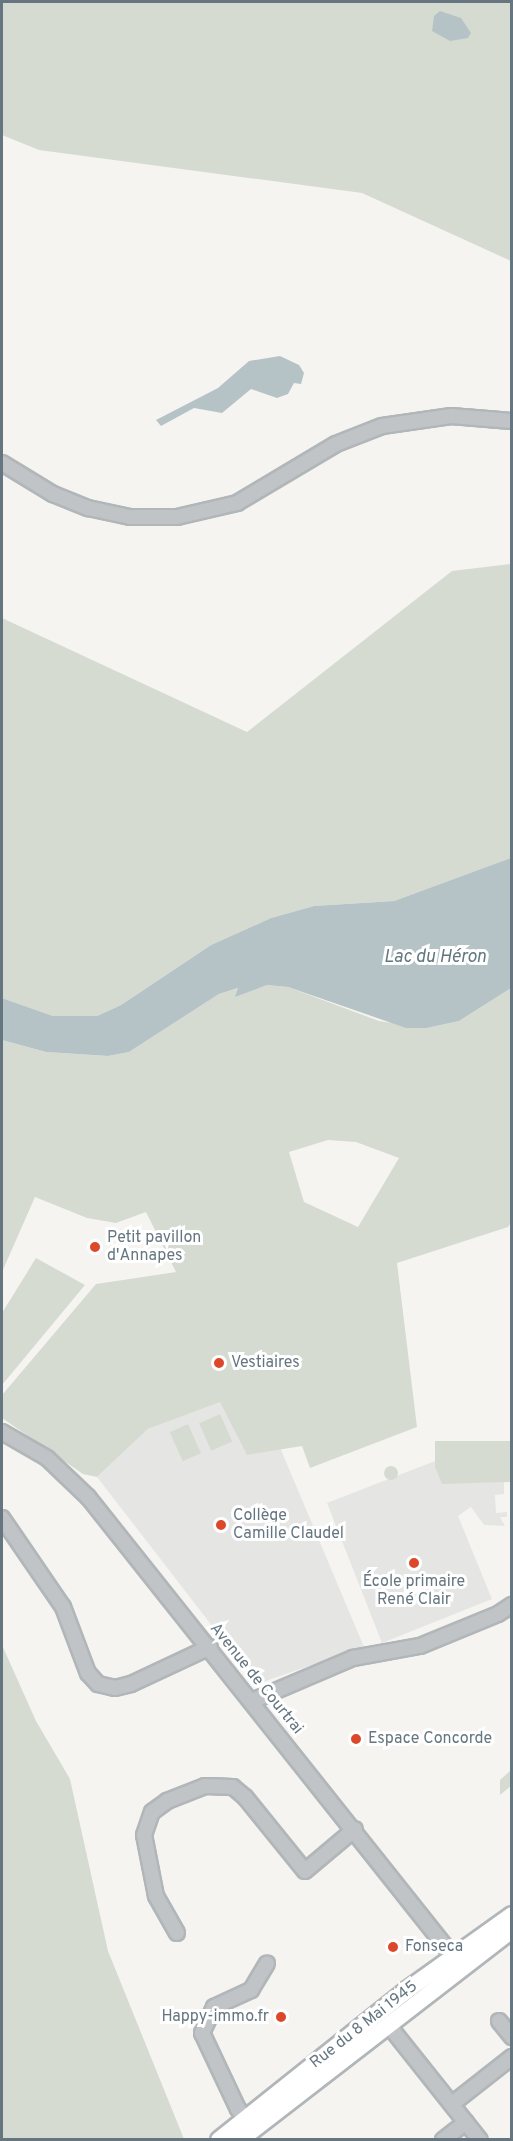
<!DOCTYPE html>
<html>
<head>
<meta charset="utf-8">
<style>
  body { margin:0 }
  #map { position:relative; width:513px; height:2141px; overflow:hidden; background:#f5f4f1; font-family:Overpass,sans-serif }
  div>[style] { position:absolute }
  .built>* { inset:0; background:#e5e6e4 }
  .green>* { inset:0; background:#d6dbd2; transform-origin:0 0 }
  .round { border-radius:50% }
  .water>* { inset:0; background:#b6c3c6 }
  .roads { filter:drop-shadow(2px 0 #b1b6b9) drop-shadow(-2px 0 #b1b6b9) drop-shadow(0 2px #b1b6b9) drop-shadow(0 -2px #b1b6b9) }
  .minor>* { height:14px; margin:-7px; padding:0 7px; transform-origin:7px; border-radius:7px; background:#c0c4c7 }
  .major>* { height:16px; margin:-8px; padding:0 8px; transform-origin:8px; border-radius:8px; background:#fff }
  .dots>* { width:16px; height:16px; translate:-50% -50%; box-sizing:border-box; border:3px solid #fff; border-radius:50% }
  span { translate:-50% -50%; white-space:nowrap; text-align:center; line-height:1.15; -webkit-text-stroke:6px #fff; paint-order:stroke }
  .poi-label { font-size:16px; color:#657681 }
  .left { translate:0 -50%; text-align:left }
  .right { translate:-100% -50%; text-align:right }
  .street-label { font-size:16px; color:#657681 }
  .water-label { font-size:18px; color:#60787e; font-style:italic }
  .frame { position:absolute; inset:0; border:3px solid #657681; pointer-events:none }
</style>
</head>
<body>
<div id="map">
  <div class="built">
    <i style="clip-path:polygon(255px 1388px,364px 1647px,257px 1684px,97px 1477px,148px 1429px)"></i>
    <i style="clip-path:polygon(435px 1461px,442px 1483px,504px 1482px,504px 1494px,495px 1495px,496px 1513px,507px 1512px,507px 1517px,500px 1517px,505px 1526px,484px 1525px,471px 1507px,458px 1516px,492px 1599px,382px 1643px,327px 1503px)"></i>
  </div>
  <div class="green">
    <i style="clip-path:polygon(2px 2px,511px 2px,511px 261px,362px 193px,39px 150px,2px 135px)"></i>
    <i style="clip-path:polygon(511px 564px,511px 858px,394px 901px,314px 906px,271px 918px,211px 945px,121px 1005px,97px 1016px,53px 1016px,2px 998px,2px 618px,247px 732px,452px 571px)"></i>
    <i style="clip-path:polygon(evenodd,267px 985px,288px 987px,379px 1021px,427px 1028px,459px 1021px,511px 988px,511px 1223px,508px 1227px,397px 1263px,417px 1427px,310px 1468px,302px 1446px,247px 1455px,220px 1402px,148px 1429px,97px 1477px,83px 1474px,2px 1418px,2px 1395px,96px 1284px,176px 1272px,146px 1212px,116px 1223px,87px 1218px,35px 1197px,2px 1272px,2px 1040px,46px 1052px,108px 1056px,129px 1052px,219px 994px,239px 988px,236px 996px,267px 985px,328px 1140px,356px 1142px,399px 1158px,358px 1227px,304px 1202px,289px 1152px,328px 1140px)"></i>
    <i style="clip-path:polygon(36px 1258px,85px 1285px,2px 1385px,2px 1313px)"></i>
    <i style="left:220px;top:1414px;width:30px;height:23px;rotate:66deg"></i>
    <i style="left:188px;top:1424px;width:32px;height:20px;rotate:66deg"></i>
    <i style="clip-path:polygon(435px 1441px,511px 1441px,511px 1482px,442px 1484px,435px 1467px)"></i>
    <i class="round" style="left:384px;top:1466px;width:14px;height:14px"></i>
    <i style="clip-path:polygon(2px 1645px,36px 1721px,70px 1779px,108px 1951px,184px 2139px,2px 2139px)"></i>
    <i style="clip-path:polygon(511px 1770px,511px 1786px,500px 1795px,500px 1780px)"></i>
  </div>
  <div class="water">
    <i style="clip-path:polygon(440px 11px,461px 18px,471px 33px,468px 38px,450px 41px,432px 31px,434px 16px)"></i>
    <i style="clip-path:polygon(280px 356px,299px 365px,304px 373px,301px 384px,294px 383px,288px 394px,277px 398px,251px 389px,222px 413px,194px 408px,161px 426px,156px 420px,218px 388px,249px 361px)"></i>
    <i style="clip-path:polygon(511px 858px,511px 988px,459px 1021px,427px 1028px,406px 1028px,288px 987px,267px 985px,235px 997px,238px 988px,219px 994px,129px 1052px,108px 1056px,46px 1052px,2px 1040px,2px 998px,53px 1016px,97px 1016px,121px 1005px,211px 945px,271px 918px,314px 906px,394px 901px)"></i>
  </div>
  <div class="roads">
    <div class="minor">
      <i style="left:2px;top:463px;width:60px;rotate:31.3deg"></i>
      <i style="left:53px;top:494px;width:38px;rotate:22deg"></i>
      <i style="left:88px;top:508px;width:43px;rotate:12.1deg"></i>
      <i style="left:130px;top:517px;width:47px"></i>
      <i style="left:177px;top:517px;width:62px;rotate:-13.1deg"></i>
      <i style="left:237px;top:503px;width:115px;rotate:-30.8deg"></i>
      <i style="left:336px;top:444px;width:49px;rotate:-21.4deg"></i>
      <i style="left:382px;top:426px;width:70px;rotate:-8.2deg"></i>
      <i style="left:451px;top:416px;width:61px;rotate:4.7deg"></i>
      <i style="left:2px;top:1432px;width:52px;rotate:30deg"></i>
      <i style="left:47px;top:1458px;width:57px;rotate:43.6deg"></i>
      <i style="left:88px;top:1497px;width:598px;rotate:51.52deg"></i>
      <i style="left:2px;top:1518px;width:108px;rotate:55.6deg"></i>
      <i style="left:63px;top:1607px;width:71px;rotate:69.3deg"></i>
      <i style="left:88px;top:1673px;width:15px;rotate:48deg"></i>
      <i style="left:98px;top:1684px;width:17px;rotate:13deg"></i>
      <i style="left:115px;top:1688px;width:16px;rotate:-14deg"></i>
      <i style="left:131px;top:1684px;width:87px;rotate:-25.1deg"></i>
      <i style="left:252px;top:1701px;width:110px;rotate:-23.1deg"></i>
      <i style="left:353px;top:1658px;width:68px;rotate:-10.2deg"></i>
      <i style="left:420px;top:1646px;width:84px;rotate:-22.3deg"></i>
      <i style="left:498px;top:1614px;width:17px;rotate:-33deg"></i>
      <i style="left:177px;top:1933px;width:43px;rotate:-119.6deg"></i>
      <i style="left:156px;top:1896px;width:62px;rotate:-101.1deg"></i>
      <i style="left:144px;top:1835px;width:24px;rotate:-71deg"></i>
      <i style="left:152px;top:1812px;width:19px;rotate:-36deg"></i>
      <i style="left:167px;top:1801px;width:41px;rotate:-21.5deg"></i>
      <i style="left:205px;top:1786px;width:28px;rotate:2deg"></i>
      <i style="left:233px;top:1787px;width:16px;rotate:40deg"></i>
      <i style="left:245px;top:1797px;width:95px;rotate:51deg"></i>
      <i style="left:305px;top:1871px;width:65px;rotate:-40deg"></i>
      <i style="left:382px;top:2017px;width:157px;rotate:51.5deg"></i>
      <i style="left:499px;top:2021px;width:21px;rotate:51deg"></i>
      <i style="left:452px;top:2104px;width:76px;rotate:-38.1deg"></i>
      <i style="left:251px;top:2125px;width:21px;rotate:-129deg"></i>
      <i style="left:238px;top:2109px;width:84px;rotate:-115.3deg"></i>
      <i style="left:202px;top:2033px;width:29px;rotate:-65deg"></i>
      <i style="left:214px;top:2007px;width:41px;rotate:-24.7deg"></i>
      <i style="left:251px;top:1990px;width:31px;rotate:-59deg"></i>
      <i style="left:443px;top:2140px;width:29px;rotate:-38deg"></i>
    </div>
    <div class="major">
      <i style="left:219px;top:2140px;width:241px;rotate:-38.6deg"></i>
      <i style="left:407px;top:1990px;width:129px;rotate:-35.5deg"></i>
      <i style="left:240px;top:2140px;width:344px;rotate:-37.7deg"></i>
    </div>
  </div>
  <div class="dots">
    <i style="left:95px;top:1247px;background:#db482a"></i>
    <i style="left:219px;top:1363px;background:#db482a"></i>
    <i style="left:221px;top:1525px;background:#db482a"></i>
    <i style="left:414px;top:1563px;background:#db482a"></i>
    <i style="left:356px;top:1739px;background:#db482a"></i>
    <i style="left:393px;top:1947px;background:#db482a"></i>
    <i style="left:281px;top:2017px;background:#db482a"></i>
  </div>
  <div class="poi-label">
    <span class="left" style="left:107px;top:1247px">Petit pavillon<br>d'Annapes</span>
    <span class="left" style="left:231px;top:1363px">Vestiaires</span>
    <span class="left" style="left:233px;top:1525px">Collège<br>Camille Claudel</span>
    <span style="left:414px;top:1591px">École primaire<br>René Clair</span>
    <span class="left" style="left:368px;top:1739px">Espace Concorde</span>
    <span class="left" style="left:405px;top:1947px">Fonseca</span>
    <span class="right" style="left:269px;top:2017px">Happy-immo.fr</span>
  </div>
  <div class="street-label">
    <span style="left:256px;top:1679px;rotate:51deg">Avenue de Courtrai</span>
    <span style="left:364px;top:2025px;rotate:-38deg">Rue du 8 Mai 1945</span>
  </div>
  <div class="water-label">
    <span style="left:435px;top:958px">Lac du Héron</span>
  </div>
  <div class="frame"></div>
</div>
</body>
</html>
